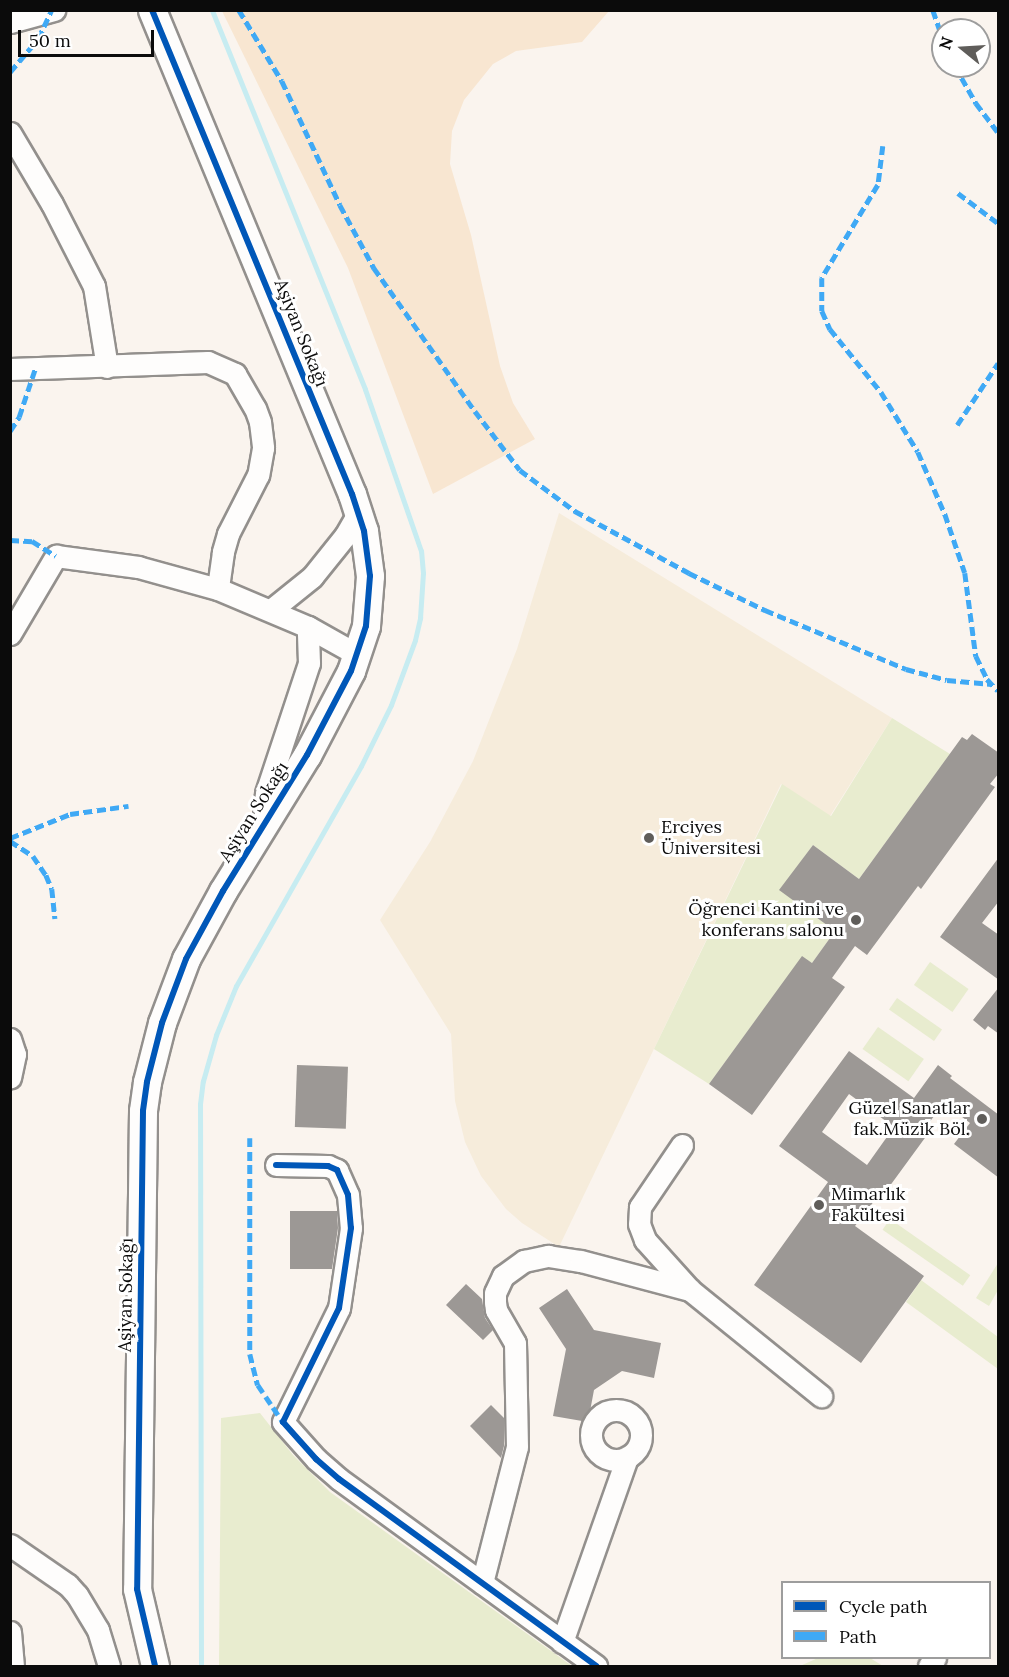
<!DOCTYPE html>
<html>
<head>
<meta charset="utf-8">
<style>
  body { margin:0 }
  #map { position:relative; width:1009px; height:1677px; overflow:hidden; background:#faf4ee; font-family:Lora,serif }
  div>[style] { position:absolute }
  .farmland>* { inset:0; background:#f6ecdb }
  .green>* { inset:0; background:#e8eccf; transform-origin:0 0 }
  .sand>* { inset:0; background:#f8e6d1 }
  .stream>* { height:5px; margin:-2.5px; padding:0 2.5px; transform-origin:2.5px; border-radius:2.5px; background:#c7ecf1 }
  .building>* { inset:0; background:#9c9895; transform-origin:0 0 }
  .roads { filter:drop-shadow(2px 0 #93908d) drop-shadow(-2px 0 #93908d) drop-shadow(0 2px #93908d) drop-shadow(0 -2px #93908d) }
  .minor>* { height:21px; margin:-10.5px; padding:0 10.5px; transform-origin:10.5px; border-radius:10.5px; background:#fefdfc }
  .minor>.ring { margin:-10.5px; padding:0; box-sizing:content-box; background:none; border:21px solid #fefdfc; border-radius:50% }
  .tertiary>* { height:27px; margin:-13.5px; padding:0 13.5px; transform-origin:13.5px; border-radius:13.5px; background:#fefdfc }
  .quiet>* { height:4.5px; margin-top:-2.25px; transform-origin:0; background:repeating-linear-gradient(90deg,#3fa9f5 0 9px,transparent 0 13.5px) }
  .cycleway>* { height:6px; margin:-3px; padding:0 3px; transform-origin:3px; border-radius:3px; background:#0057b8 }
  .dots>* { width:16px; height:16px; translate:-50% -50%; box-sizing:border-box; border:3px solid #fff; border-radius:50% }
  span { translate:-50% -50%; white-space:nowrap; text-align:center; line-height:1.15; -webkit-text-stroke:6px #fff; paint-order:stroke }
  .street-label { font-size:18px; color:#0b0b0b }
  .poi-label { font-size:18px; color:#0b0b0b }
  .left { translate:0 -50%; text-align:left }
  .right { translate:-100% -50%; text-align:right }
  .frame { position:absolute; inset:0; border:12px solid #0b0b0b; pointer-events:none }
  .legend { position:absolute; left:781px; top:1581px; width:210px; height:78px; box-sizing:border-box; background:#fff; border:2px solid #9d9d9d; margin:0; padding:8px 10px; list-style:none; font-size:18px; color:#0b0b0b }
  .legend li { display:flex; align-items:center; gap:12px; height:30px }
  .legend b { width:30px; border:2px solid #9d9d9d }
  .north { position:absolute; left:931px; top:18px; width:60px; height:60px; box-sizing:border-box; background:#fff; border:2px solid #9d9d9d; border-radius:50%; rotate:288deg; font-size:16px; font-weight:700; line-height:24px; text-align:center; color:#0b0b0b }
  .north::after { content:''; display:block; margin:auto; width:21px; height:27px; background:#5f5d5a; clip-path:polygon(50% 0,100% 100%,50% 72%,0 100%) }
  .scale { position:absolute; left:18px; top:30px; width:136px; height:27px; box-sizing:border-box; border:3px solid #0b0b0b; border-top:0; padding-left:8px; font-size:18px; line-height:21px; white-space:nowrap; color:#0b0b0b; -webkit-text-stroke:4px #fff; paint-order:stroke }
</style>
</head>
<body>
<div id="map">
  <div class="farmland">
    <i style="clip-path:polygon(559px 513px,892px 718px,830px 816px,781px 784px,559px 1247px,522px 1223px,506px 1209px,481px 1176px,465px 1142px,455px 1101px,451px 1034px,380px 920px,430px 842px,473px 761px,517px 649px)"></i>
  </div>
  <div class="green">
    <i style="clip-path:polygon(892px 718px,950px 754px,859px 879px,813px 845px,780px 890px,835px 931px,812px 963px,802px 957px,709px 1084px,654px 1049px,782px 784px,831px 816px)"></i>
    <i style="left:930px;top:962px;width:47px;height:28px;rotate:35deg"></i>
    <i style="left:897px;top:998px;width:55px;height:14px;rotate:35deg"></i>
    <i style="left:878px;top:1027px;width:56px;height:27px;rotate:35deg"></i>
    <i style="left:890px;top:1219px;width:98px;height:13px;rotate:35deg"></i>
    <i style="clip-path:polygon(998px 1263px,998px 1290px,989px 1306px,976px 1298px)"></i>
    <i style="clip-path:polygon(921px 1280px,998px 1337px,998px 1369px,906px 1302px)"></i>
    <i style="clip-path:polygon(260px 1413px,293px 1455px,330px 1492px,572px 1666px,219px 1666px,221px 1418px)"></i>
    <i style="clip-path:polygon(818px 1658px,870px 1658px,883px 1666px,800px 1666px)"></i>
  </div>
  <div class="sand">
    <i style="clip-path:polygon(222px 11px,609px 11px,582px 42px,516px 51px,493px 64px,464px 100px,452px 131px,450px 164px,471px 235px,500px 366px,513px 403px,535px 439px,433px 494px,348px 268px)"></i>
  </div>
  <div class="stream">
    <i style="left:201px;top:1666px;width:562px;rotate:-90.1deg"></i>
    <i style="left:200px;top:1104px;width:23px;rotate:-83deg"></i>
    <i style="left:203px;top:1081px;width:48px;rotate:-74.2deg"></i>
    <i style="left:216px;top:1035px;width:53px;rotate:-67.8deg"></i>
    <i style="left:236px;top:986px;width:253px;rotate:-60.4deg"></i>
    <i style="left:361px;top:766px;width:68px;rotate:-63.8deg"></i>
    <i style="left:391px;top:705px;width:69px;rotate:-69.7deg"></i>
    <i style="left:415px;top:640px;width:23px;rotate:-77deg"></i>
    <i style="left:420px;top:618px;width:45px;rotate:-86.2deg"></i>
    <i style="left:423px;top:573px;width:22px;rotate:-95deg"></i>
    <i style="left:421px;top:551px;width:171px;rotate:-109.1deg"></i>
    <i style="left:365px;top:389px;width:409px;rotate:-112deg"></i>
  </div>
  <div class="building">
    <i style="clip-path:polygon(972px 734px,999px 753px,999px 773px,990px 784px,995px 787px,921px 889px,918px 886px,867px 955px,855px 946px,832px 978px,845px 987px,752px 1115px,709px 1084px,802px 956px,812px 963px,835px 931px,779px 890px,813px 845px,859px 879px,962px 737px,967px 740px)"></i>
    <i style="clip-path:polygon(999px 857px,999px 901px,982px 923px,999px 935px,999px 980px,940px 937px)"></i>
    <i style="clip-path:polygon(999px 987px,999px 1034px,988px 1026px,985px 1030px,973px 1020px)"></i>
    <i style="clip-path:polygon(evenodd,849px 1051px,914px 1098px,938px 1065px,952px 1076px,950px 1078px,999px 1115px,999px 1178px,954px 1144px,970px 1123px,944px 1103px,925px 1128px,930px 1131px,881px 1198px,878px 1196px,855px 1226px,924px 1276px,861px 1363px,754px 1285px,828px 1182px,779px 1146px,849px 1051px,849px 1094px,894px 1127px,867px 1165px,822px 1132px,849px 1094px)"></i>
    <i style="left:297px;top:1065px;width:51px;height:62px;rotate:2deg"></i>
    <i style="clip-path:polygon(290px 1211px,337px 1211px,338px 1228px,332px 1269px,290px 1269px)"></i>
    <i style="clip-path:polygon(466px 1284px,482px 1299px,485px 1318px,493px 1330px,483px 1340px,446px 1305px)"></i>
    <i style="clip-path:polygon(567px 1289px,594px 1330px,661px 1343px,654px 1378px,622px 1371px,594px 1390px,588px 1422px,553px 1416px,566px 1349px,539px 1308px)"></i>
    <i style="clip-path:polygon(491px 1405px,504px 1418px,504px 1446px,501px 1458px,470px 1426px)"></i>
  </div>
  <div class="roads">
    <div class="minor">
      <i style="left:10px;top:22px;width:46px;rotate:-15.3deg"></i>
      <i style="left:10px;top:133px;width:82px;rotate:59.4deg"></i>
      <i style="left:52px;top:204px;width:92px;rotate:62.9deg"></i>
      <i style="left:94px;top:286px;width:82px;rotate:80.9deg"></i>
      <i style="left:10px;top:369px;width:198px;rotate:-2deg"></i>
      <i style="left:208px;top:362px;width:30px;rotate:24deg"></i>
      <i style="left:235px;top:374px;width:39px;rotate:60deg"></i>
      <i style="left:255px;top:408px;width:15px;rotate:70deg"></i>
      <i style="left:260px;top:422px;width:26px;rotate:83deg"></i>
      <i style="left:263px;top:448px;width:27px;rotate:100deg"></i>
      <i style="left:258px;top:475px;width:66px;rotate:117deg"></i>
      <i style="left:228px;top:534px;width:19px;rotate:106deg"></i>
      <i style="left:223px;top:552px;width:37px;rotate:98deg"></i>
      <i style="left:271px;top:610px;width:53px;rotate:-38.8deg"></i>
      <i style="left:312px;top:577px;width:53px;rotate:-51.2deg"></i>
      <i style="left:345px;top:536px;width:28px;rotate:-60deg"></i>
      <i style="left:10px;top:634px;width:91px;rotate:-59.5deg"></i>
      <i style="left:56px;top:556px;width:83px;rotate:7.6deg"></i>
      <i style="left:138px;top:567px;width:83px;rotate:15.4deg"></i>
      <i style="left:218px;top:589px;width:98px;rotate:22.9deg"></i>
      <i style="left:308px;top:627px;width:57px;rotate:29.2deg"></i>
      <i style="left:267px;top:818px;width:10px;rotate:-107deg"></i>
      <i style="left:264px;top:808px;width:15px;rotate:-82deg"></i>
      <i style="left:266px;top:793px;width:137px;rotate:-71.7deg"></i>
      <i style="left:309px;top:663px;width:36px;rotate:-92deg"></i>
      <i style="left:10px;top:1039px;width:16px;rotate:72deg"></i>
      <i style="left:15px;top:1054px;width:24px;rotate:102deg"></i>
      <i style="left:682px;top:1145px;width:75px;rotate:124.1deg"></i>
      <i style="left:640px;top:1207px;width:17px;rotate:93deg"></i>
      <i style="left:639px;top:1224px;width:17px;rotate:69deg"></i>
      <i style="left:645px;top:1240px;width:67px;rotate:48deg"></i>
      <i style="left:690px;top:1290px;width:169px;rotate:39deg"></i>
      <i style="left:276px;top:1165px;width:52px;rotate:1.1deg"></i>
      <i style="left:328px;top:1166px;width:10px;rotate:24deg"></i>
      <i style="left:337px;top:1170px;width:27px;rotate:66deg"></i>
      <i style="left:348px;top:1195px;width:33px;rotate:85deg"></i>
      <i style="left:351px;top:1228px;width:81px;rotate:98.5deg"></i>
      <i style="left:339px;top:1308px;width:127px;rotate:116.2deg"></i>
      <i style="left:283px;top:1422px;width:50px;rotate:48.3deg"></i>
      <i style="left:316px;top:1459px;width:30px;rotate:41deg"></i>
      <i style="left:339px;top:1479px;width:318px;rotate:36deg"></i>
      <i class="ring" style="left:591px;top:1410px;width:29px;height:29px"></i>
      <i style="left:10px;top:1545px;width:70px;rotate:34.6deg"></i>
      <i style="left:68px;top:1585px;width:13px;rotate:48deg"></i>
      <i style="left:77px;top:1595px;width:41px;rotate:59deg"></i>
      <i style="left:98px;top:1630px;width:38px;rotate:73deg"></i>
      <i style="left:482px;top:1583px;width:140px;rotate:-75.6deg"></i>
      <i style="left:517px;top:1447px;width:104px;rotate:-91.1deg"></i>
      <i style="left:515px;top:1343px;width:38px;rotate:-120deg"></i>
      <i style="left:496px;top:1310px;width:8px;rotate:-97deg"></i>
      <i style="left:495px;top:1302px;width:9px;rotate:-90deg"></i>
      <i style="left:495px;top:1293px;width:19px;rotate:-65deg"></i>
      <i style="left:503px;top:1276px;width:26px;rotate:-36deg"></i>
      <i style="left:524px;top:1261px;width:25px;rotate:-12deg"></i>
      <i style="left:548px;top:1256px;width:33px;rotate:9deg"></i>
      <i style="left:581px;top:1261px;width:113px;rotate:14.9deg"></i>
      <i style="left:10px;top:1632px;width:34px;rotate:85deg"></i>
      <i style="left:562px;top:1642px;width:196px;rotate:-70.6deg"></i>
      <i style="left:929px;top:1666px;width:10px;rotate:-53deg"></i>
    </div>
    <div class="tertiary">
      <i style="left:152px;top:10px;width:524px;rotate:67.55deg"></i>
      <i style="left:352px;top:494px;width:39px;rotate:72deg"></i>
      <i style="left:364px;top:531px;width:45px;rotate:82.4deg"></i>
      <i style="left:370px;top:576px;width:50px;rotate:94.6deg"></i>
      <i style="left:366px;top:626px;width:47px;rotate:108.4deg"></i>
      <i style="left:351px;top:671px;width:95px;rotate:117.6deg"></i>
      <i style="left:307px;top:755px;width:160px;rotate:121.7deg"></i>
      <i style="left:223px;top:891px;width:77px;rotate:118.6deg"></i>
      <i style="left:186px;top:959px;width:68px;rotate:110.6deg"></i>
      <i style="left:162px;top:1023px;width:61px;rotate:104.3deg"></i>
      <i style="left:147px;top:1082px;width:29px;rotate:98deg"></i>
      <i style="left:143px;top:1111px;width:478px;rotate:90.7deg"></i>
      <i style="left:137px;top:1589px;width:79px;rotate:76.8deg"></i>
    </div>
  </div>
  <div class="quiet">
    <i style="left:239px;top:10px;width:83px;rotate:58.8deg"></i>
    <i style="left:282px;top:81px;width:137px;rotate:64.9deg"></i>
    <i style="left:340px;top:205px;width:72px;rotate:61.6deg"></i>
    <i style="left:374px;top:268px;width:175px;rotate:54.8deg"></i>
    <i style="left:475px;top:411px;width:74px;rotate:52.7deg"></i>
    <i style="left:520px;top:470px;width:69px;rotate:36.7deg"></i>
    <i style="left:575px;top:511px;width:130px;rotate:28.5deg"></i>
    <i style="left:689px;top:573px;width:85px;rotate:26deg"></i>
    <i style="left:765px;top:610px;width:153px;rotate:22.7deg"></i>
    <i style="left:906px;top:669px;width:42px;rotate:15deg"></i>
    <i style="left:947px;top:680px;width:45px;rotate:5.1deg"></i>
    <i style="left:933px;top:10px;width:31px;rotate:71deg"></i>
    <i style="left:955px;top:66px;width:43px;rotate:60.4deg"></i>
    <i style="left:976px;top:103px;width:36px;rotate:53deg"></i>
    <i style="left:10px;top:72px;width:43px;rotate:-49.7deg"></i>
    <i style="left:38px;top:39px;width:31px;rotate:-65deg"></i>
    <i style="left:883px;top:146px;width:39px;rotate:97deg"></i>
    <i style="left:878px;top:185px;width:109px;rotate:121.1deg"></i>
    <i style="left:822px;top:278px;width:33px;rotate:90deg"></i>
    <i style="left:822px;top:311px;width:20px;rotate:66deg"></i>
    <i style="left:830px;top:329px;width:81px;rotate:51deg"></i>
    <i style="left:881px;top:392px;width:70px;rotate:58.3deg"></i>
    <i style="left:918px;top:452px;width:68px;rotate:66.5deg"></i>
    <i style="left:945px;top:514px;width:62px;rotate:71.3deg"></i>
    <i style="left:965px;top:573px;width:84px;rotate:82.5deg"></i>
    <i style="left:976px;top:656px;width:25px;rotate:64deg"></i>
    <i style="left:987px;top:679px;width:16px;rotate:47deg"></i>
    <i style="left:958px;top:193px;width:50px;rotate:36.9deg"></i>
    <i style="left:957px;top:425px;width:74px;rotate:-56.5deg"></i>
    <i style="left:10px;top:431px;width:17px;rotate:-57deg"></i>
    <i style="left:19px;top:417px;width:51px;rotate:-71.6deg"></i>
    <i style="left:10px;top:540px;width:22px;rotate:3deg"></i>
    <i style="left:32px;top:541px;width:28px;rotate:32deg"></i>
    <i style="left:10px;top:838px;width:65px;rotate:-21.8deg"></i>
    <i style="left:70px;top:814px;width:59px;rotate:-7.9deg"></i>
    <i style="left:10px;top:841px;width:27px;rotate:33deg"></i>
    <i style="left:33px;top:856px;width:23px;rotate:56deg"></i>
    <i style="left:46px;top:875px;width:15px;rotate:67deg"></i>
    <i style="left:52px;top:889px;width:30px;rotate:84deg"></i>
    <i style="left:250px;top:1138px;width:216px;rotate:90deg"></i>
    <i style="left:250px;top:1354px;width:32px;rotate:76deg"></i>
    <i style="left:258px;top:1385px;width:45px;rotate:56deg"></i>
  </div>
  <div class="cycleway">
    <i style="left:152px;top:10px;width:524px;rotate:67.55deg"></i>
    <i style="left:352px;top:494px;width:39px;rotate:72deg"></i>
    <i style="left:364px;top:531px;width:45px;rotate:82.4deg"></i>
    <i style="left:370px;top:576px;width:50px;rotate:94.6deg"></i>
    <i style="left:366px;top:626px;width:47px;rotate:108.4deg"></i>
    <i style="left:351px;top:671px;width:95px;rotate:117.6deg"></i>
    <i style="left:307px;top:755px;width:160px;rotate:121.7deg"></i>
    <i style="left:223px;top:891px;width:77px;rotate:118.6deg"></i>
    <i style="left:186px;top:959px;width:68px;rotate:110.6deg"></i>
    <i style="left:162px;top:1023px;width:61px;rotate:104.3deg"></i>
    <i style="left:147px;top:1082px;width:29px;rotate:98deg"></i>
    <i style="left:143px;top:1111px;width:478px;rotate:90.7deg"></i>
    <i style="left:137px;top:1589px;width:79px;rotate:76.8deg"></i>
    <i style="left:276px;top:1165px;width:52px;rotate:1.1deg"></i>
    <i style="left:328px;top:1166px;width:10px;rotate:24deg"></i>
    <i style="left:337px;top:1170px;width:27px;rotate:66deg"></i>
    <i style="left:348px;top:1195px;width:33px;rotate:85deg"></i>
    <i style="left:351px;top:1228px;width:81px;rotate:98.5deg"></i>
    <i style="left:339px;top:1308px;width:127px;rotate:116.2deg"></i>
    <i style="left:283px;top:1422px;width:50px;rotate:48.3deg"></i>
    <i style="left:316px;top:1459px;width:30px;rotate:41deg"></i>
    <i style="left:339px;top:1479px;width:318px;rotate:36deg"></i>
  </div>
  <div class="dots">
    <i style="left:649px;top:838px;background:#5f5d5a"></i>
    <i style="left:856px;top:920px;background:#5f5d5a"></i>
    <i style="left:982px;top:1119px;background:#5f5d5a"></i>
    <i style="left:819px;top:1205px;background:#5f5d5a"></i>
  </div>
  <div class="street-label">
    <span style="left:301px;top:333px;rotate:68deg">Aşiyan Sokağı</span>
    <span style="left:254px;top:812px;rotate:-58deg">Aşiyan Sokağı</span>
    <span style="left:126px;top:1295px;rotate:-89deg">Aşiyan Sokağı</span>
  </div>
  <div class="poi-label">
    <span class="left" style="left:661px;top:838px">Erciyes<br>Üniversitesi</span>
    <span class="right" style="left:844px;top:920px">Öğrenci Kantini ve<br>konferans salonu</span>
    <span class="right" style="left:970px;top:1119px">Güzel Sanatlar<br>fak.Müzik Böl.</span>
    <span class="left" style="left:831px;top:1205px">Mimarlık<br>Fakültesi</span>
  </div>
  <div class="frame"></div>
  <ul class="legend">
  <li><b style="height:8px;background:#0057b8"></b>Cycle path</li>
  <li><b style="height:8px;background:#3fa9f5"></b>Path</li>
  </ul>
  <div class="north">N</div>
  <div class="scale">50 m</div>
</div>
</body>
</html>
